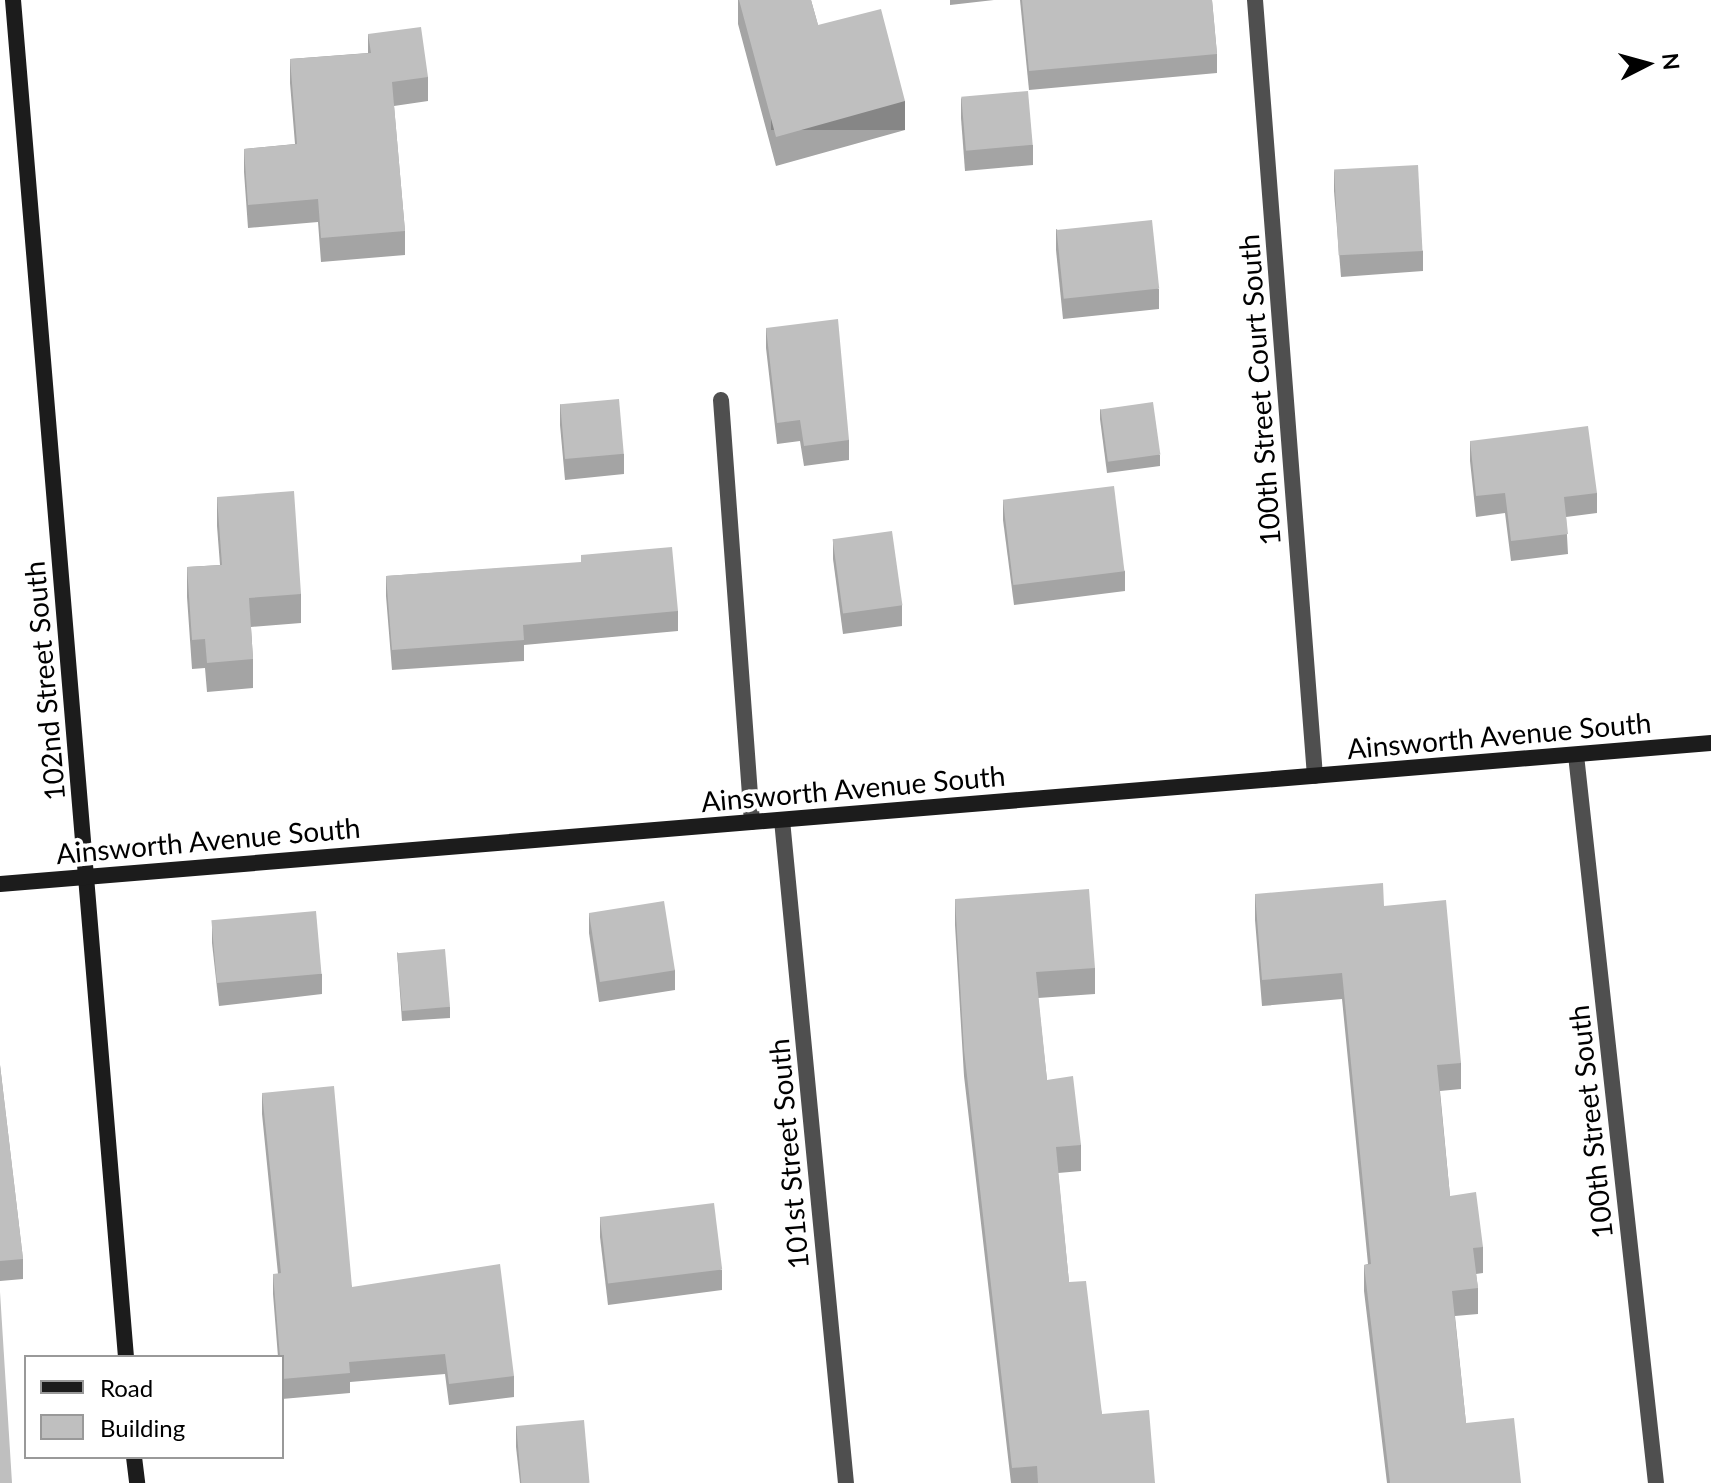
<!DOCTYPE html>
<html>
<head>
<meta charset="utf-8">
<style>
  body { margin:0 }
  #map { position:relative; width:1711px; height:1483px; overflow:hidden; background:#fff; font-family:Lato,sans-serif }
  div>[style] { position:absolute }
  .lane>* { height:16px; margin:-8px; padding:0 8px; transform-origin:8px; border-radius:8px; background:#4f4f4f }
  .street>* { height:16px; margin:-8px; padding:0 8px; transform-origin:8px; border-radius:8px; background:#4f4f4f }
  .secondary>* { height:16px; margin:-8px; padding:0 8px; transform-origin:8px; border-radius:8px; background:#1c1c1c }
  .wall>* { inset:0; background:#a4a4a4 }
  .shaded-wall>* { inset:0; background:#868686; transform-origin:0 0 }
  .building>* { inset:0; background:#bfbfbf; transform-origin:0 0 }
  span { translate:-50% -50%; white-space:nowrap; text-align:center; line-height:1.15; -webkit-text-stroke:8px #fff; paint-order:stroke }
  .street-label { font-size:28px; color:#000 }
  .legend { position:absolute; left:24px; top:1355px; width:260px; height:104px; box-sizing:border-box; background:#fff; border:2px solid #999; margin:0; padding:10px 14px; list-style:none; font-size:24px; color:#000 }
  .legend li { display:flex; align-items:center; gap:16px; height:40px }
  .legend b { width:40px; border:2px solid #999 }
  .north { position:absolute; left:1607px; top:24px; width:80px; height:80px; -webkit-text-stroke:6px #fff; paint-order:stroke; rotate:84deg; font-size:22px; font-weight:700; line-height:32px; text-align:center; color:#000 }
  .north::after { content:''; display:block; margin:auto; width:28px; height:36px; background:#000; clip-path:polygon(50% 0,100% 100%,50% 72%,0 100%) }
</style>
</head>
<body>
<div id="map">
  <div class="lane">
    <i style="left:721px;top:400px;width:423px;rotate:85.8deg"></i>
  </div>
  <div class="street">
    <i style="left:1255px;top:0;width:778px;rotate:85.58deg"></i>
    <i style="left:1576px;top:755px;width:732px;rotate:83.73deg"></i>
    <i style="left:782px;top:820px;width:666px;rotate:84.49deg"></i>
  </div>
  <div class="secondary">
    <i style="left:13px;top:0;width:1362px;rotate:85.24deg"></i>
    <i style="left:0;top:884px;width:1717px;rotate:-4.71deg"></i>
    <i style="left:134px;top:1457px;width:26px;rotate:83deg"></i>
  </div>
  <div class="wall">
    <i style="clip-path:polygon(738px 0,811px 0,818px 25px,905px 130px,776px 166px,738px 24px)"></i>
    <i style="clip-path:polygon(950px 0,994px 0,950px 5px)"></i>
    <i style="clip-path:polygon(1020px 0,1212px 0,1217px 54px,1217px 73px,1029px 90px)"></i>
    <i style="clip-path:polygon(368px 34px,428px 77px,428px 101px,394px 106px,405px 231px,405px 255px,321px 262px,318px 222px,248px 228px,244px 172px,244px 149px,295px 144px,290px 83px,290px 59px,368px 53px)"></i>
    <i style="clip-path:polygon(961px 98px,1033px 145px,1033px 165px,965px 171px,961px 118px)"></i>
    <i style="clip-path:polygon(1334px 171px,1423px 251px,1423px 271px,1341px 277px,1334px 191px)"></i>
    <i style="clip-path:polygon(1056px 229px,1159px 289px,1159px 309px,1063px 319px,1056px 250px)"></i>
    <i style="clip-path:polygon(766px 328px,849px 440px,849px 460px,804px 466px,800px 441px,777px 444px,766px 348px)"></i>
    <i style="clip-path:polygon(560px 404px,624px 454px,624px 474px,565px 480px,560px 425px)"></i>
    <i style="clip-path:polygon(1100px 409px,1160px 455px,1160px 466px,1107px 473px,1100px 419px)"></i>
    <i style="clip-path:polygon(1470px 441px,1597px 493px,1597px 513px,1566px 517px,1568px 554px,1511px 561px,1505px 513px,1476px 517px,1470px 461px)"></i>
    <i style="clip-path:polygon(217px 497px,301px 594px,301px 623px,251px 627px,253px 659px,253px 688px,207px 692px,205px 668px,192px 669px,187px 597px,187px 567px,220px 565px,217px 526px)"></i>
    <i style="clip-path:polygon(1003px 500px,1125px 571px,1125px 591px,1014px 605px,1003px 520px)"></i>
    <i style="clip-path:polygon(833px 539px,902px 605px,902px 626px,843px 634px,833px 559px)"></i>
    <i style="clip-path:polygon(581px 555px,678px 611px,678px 631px,524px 645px,524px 661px,392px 670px,386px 596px,386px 576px,581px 563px)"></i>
    <i style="clip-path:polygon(1255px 894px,1384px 906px,1461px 1063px,1461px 1089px,1440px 1091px,1450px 1196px,1483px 1247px,1483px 1273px,1476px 1274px,1478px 1288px,1478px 1314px,1455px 1316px,1466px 1423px,1521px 1483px,1387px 1483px,1364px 1291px,1364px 1265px,1368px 1264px,1342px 999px,1262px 1006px,1255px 920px)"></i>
    <i style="clip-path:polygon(955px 899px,1095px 968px,1095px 994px,1038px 998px,1047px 1080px,1081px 1145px,1081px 1171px,1058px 1173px,1069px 1282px,1102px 1414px,1155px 1483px,1011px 1483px,964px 1076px,955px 925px)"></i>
    <i style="clip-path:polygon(589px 913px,675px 970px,675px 990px,599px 1002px,589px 933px)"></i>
    <i style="clip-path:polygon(212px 922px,322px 974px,322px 994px,219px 1006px,212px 943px)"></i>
    <i style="clip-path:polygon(397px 952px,450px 1007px,450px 1018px,402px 1021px)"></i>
    <i style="clip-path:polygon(0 1065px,23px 1259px,23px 1279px,0 1281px)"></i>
    <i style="clip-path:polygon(262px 1093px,352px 1287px,514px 1376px,514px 1397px,449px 1405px,445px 1374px,350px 1382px,350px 1393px,282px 1399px,282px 1357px,278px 1357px,273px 1294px,273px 1274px,278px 1274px,262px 1114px)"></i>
    <i style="clip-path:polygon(600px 1217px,722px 1270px,722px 1290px,608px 1305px,600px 1237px)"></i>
    <i style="clip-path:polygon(516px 1426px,589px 1483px,520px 1483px,516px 1447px)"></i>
  </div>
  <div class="shaded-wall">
    <i style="left:905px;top:101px;width:29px;height:134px;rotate:90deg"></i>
  </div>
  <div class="building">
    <i style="clip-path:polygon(739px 0,811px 0,818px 25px,881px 9px,905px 101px,776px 137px)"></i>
    <i style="clip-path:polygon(1022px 0,1212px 0,1217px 54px,1029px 71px)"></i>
    <i style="clip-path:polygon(421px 27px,428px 77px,392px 82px,405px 231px,321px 238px,318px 199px,248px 205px,244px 149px,297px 144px,290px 59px,371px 53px,368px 34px)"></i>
    <i style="left:1028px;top:91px;width:54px;height:67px;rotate:85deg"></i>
    <i style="left:1418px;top:165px;width:86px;height:84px;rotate:87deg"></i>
    <i style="left:1152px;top:220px;width:69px;height:96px;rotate:84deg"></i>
    <i style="clip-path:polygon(838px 319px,849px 440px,804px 446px,800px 420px,777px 423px,766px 328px)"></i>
    <i style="left:619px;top:399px;width:55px;height:59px;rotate:85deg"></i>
    <i style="left:1153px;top:402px;width:53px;height:53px;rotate:82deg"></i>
    <i style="clip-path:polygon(1588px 426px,1597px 493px,1564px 497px,1568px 534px,1511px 541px,1505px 493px,1476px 496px,1470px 441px)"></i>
    <i style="left:1114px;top:486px;width:86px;height:112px;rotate:83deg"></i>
    <i style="clip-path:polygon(294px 491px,301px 594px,249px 598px,253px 659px,207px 663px,205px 639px,192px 640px,187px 567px,222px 565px,217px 497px)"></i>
    <i style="left:892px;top:531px;width:75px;height:60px;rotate:82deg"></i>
    <i style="clip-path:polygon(672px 547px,678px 611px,523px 625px,524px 640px,392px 650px,386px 576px,581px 562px,581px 555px)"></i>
    <i style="clip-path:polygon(1383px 883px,1384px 906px,1446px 900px,1461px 1063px,1437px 1065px,1450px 1196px,1476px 1192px,1483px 1247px,1473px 1248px,1478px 1288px,1452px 1291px,1466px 1423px,1514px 1418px,1521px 1483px,1390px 1483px,1364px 1265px,1371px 1264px,1342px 973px,1262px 980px,1255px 894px)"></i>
    <i style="clip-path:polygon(1089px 889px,1095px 968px,1036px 972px,1047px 1080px,1073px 1076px,1081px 1145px,1056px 1147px,1069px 1282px,1086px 1281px,1102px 1414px,1149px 1410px,1155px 1483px,1038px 1483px,1037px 1466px,1012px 1468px,964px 1050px,955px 899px)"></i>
    <i style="left:664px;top:901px;width:70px;height:76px;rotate:81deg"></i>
    <i style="left:316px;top:911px;width:63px;height:105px;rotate:85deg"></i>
    <i style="left:445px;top:949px;width:58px;height:48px;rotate:85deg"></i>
    <i style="clip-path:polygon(0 1065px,23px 1259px,0 1261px)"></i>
    <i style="clip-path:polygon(334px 1086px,352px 1287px,500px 1264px,514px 1376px,449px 1384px,445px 1354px,349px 1362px,350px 1373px,282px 1379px,282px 1357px,280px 1357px,273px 1274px,281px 1273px,262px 1093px)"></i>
    <i style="left:714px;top:1203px;width:67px;height:115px;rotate:83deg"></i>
    <i style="clip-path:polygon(0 1292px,12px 1483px,0 1483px)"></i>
    <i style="left:584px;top:1420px;width:63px;height:68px;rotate:85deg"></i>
  </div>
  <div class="street-label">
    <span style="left:1259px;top:390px;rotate:-94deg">100th Street Court South</span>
    <span style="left:44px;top:681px;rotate:-95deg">102nd Street South</span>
    <span style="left:1499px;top:735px;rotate:-5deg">Ainsworth Avenue South</span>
    <span style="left:853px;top:788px;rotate:-5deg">Ainsworth Avenue South</span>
    <span style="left:208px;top:840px;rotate:-5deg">Ainsworth Avenue South</span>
    <span style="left:1590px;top:1122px;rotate:-96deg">100th Street South</span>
    <span style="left:788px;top:1154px;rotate:-95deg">101st Street South</span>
  </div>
  <ul class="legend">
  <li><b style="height:10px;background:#1c1c1c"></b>Road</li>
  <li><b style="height:22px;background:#bfbfbf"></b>Building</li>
  </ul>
  <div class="north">N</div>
</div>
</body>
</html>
